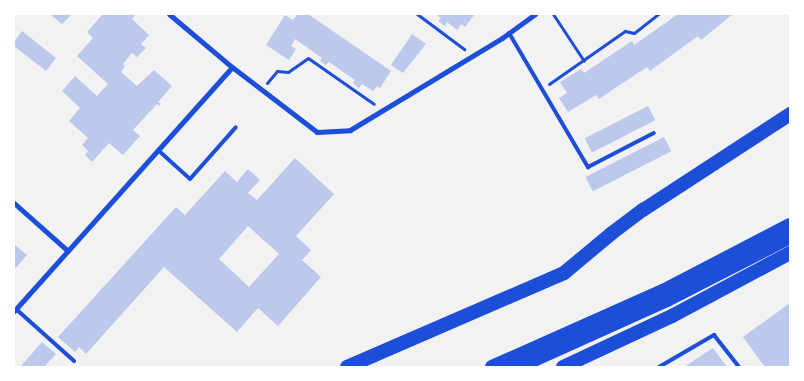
<!DOCTYPE html>
<html>
<head>
<meta charset="utf-8">
<style>
  body { margin:0 }
  #map { position:relative; width:804px; height:381px; overflow:hidden; background:#f2f2f2; font-family:Inter,sans-serif }
  div>[style] { position:absolute }
  .building>* { inset:0; background:#bdc9ec; transform-origin:0 0 }
  .path>* { height:3px; margin:-1.5px; padding:0 1.5px; transform-origin:1.5px; border-radius:1.5px; background:#1d4ed8 }
  .service>* { height:4px; margin:-2px; padding:0 2px; transform-origin:2px; border-radius:2px; background:#1d4ed8 }
  .minor>* { height:5px; margin:-2.5px; padding:0 2.5px; transform-origin:2.5px; border-radius:2.5px; background:#1d4ed8 }
  .trunk>* { height:14px; margin:-7px; padding:0 7px; transform-origin:7px; border-radius:7px; background:#1d4ed8 }
  span { translate:-50% -50%; white-space:nowrap; text-align:center; line-height:1.15; -webkit-text-stroke:4px #fff; paint-order:stroke }
  .frame { position:absolute; inset:0; border:15px solid #fff; pointer-events:none }
</style>
</head>
<body>
<div id="map">
  <div class="building">
    <i style="clip-path:polygon(50px 14px,72px 14px,62px 24px)"></i>
    <i style="clip-path:polygon(103px 14px,132px 14px,135px 16px,132px 19px,149px 35px,141px 44px,146px 48px,137px 57px,132px 53px,123px 64px,125px 66px,121px 72px,137px 86px,154px 70px,172px 86px,158px 102px,161px 104px,159px 106px,157px 104px,133px 130px,140px 136px,123px 155px,109px 143px,92px 162px,85px 155px,88px 151px,82px 145px,88px 138px,69px 121px,80px 108px,62px 91px,75px 76px,97px 96px,108px 84px,77px 56px,93px 38px,87px 32px)"></i>
    <i style="clip-path:polygon(298px 14px,308px 14px,391px 71px,380px 88px,377px 86px,373px 91px,362px 84px,359px 88px,353px 83px,355px 80px,329px 62px,326px 65px,320px 61px,322px 58px,295px 39px,291px 46px,296px 49px,289px 60px,266px 45px,285px 15px,293px 20px)"></i>
    <i style="clip-path:polygon(435px 14px,475px 14px,465px 27px,462px 24px,457px 30px,447px 22px,445px 26px,438px 21px,441px 18px)"></i>
    <i style="clip-path:polygon(678px 14px,733px 14px,701px 40px,698px 36px,650px 71px,647px 67px,599px 99px,596px 95px,568px 112px,559px 98px,567px 93px,560px 82px,581px 69px,584px 73px,632px 41px,634px 45px)"></i>
    <i style="clip-path:polygon(22px 31px,56px 58px,46px 71px,14px 46px,14px 42px)"></i>
    <i style="clip-path:polygon(412px 34px,426px 44px,403px 73px,391px 65px)"></i>
    <i style="left:648px;top:106px;width:16px;height:71px;rotate:63deg"></i>
    <i style="left:664px;top:137px;width:16px;height:88px;rotate:63deg"></i>
    <i style="clip-path:polygon(evenodd,295px 158px,334px 194px,296px 236px,311px 250px,302px 260px,321px 277px,278px 326px,258px 308px,237px 332px,164px 267px,86px 354px,79px 347px,75px 352px,58px 337px,176px 207px,185px 215px,225px 171px,237px 182px,248px 169px,260px 180px,248px 193px,257px 200px,295px 158px,248px 226px,279px 254px,249px 287px,219px 259px,248px 226px)"></i>
    <i style="clip-path:polygon(14px 244px,27px 255px,14px 270px)"></i>
    <i style="clip-path:polygon(790px 303px,790px 367px,765px 367px,743px 337px)"></i>
    <i style="clip-path:polygon(42px 342px,56px 354px,44px 367px,20px 367px)"></i>
    <i style="clip-path:polygon(713px 348px,727px 367px,684px 367px)"></i>
  </div>
  <div class="path">
    <i style="left:417px;top:14px;width:59px;rotate:36.7deg"></i>
    <i style="left:553px;top:14px;width:56px;rotate:56.6deg"></i>
    <i style="left:267px;top:83px;width:16px;rotate:-50deg"></i>
    <i style="left:277px;top:71px;width:11px;rotate:5deg"></i>
    <i style="left:288px;top:72px;width:24px;rotate:-35deg"></i>
    <i style="left:308px;top:58px;width:80px;rotate:34.9deg"></i>
    <i style="left:549px;top:84px;width:93px;rotate:-34.9deg"></i>
    <i style="left:625px;top:31px;width:9px;rotate:13deg"></i>
    <i style="left:634px;top:33px;width:31px;rotate:-38deg"></i>
  </div>
  <div class="service">
    <i style="left:509px;top:33px;width:156px;rotate:59.5deg"></i>
    <i style="left:588px;top:167px;width:74px;rotate:-27.3deg"></i>
    <i style="left:158px;top:150px;width:43px;rotate:42.2deg"></i>
    <i style="left:190px;top:179px;width:69px;rotate:-48.5deg"></i>
    <i style="left:16px;top:309px;width:78px;rotate:41.9deg"></i>
    <i style="left:659px;top:367px;width:64px;rotate:-30.2deg"></i>
    <i style="left:714px;top:335px;width:41px;rotate:52deg"></i>
  </div>
  <div class="minor">
    <i style="left:169px;top:14px;width:82px;rotate:40.1deg"></i>
    <i style="left:232px;top:67px;width:107px;rotate:37.4deg"></i>
    <i style="left:317px;top:132px;width:33px;rotate:-3deg"></i>
    <i style="left:350px;top:130px;width:178px;rotate:-31.2deg"></i>
    <i style="left:502px;top:38px;width:41px;rotate:-36deg"></i>
    <i style="left:14px;top:203px;width:72px;rotate:41.6deg"></i>
    <i style="left:14px;top:311px;width:327px;rotate:-48.2deg"></i>
  </div>
  <div class="trunk">
    <i style="left:347px;top:367px;width:236px;rotate:-23.4deg"></i>
    <i style="left:564px;top:273px;width:62px;rotate:-39.8deg"></i>
    <i style="left:612px;top:233px;width:39px;rotate:-37deg"></i>
    <i style="left:643px;top:210px;width:176px;rotate:-33.1deg"></i>
    <i style="left:492px;top:367px;width:187px;rotate:-24deg"></i>
    <i style="left:663px;top:291px;width:143px;rotate:-27.5deg"></i>
    <i style="left:518px;top:367px;width:163px;rotate:-24.2deg"></i>
    <i style="left:667px;top:300px;width:138px;rotate:-27.1deg"></i>
    <i style="left:563px;top:367px;width:120px;rotate:-25.1deg"></i>
    <i style="left:672px;top:316px;width:134px;rotate:-28.1deg"></i>
  </div>
  <div class="frame"></div>
</div>
</body>
</html>
